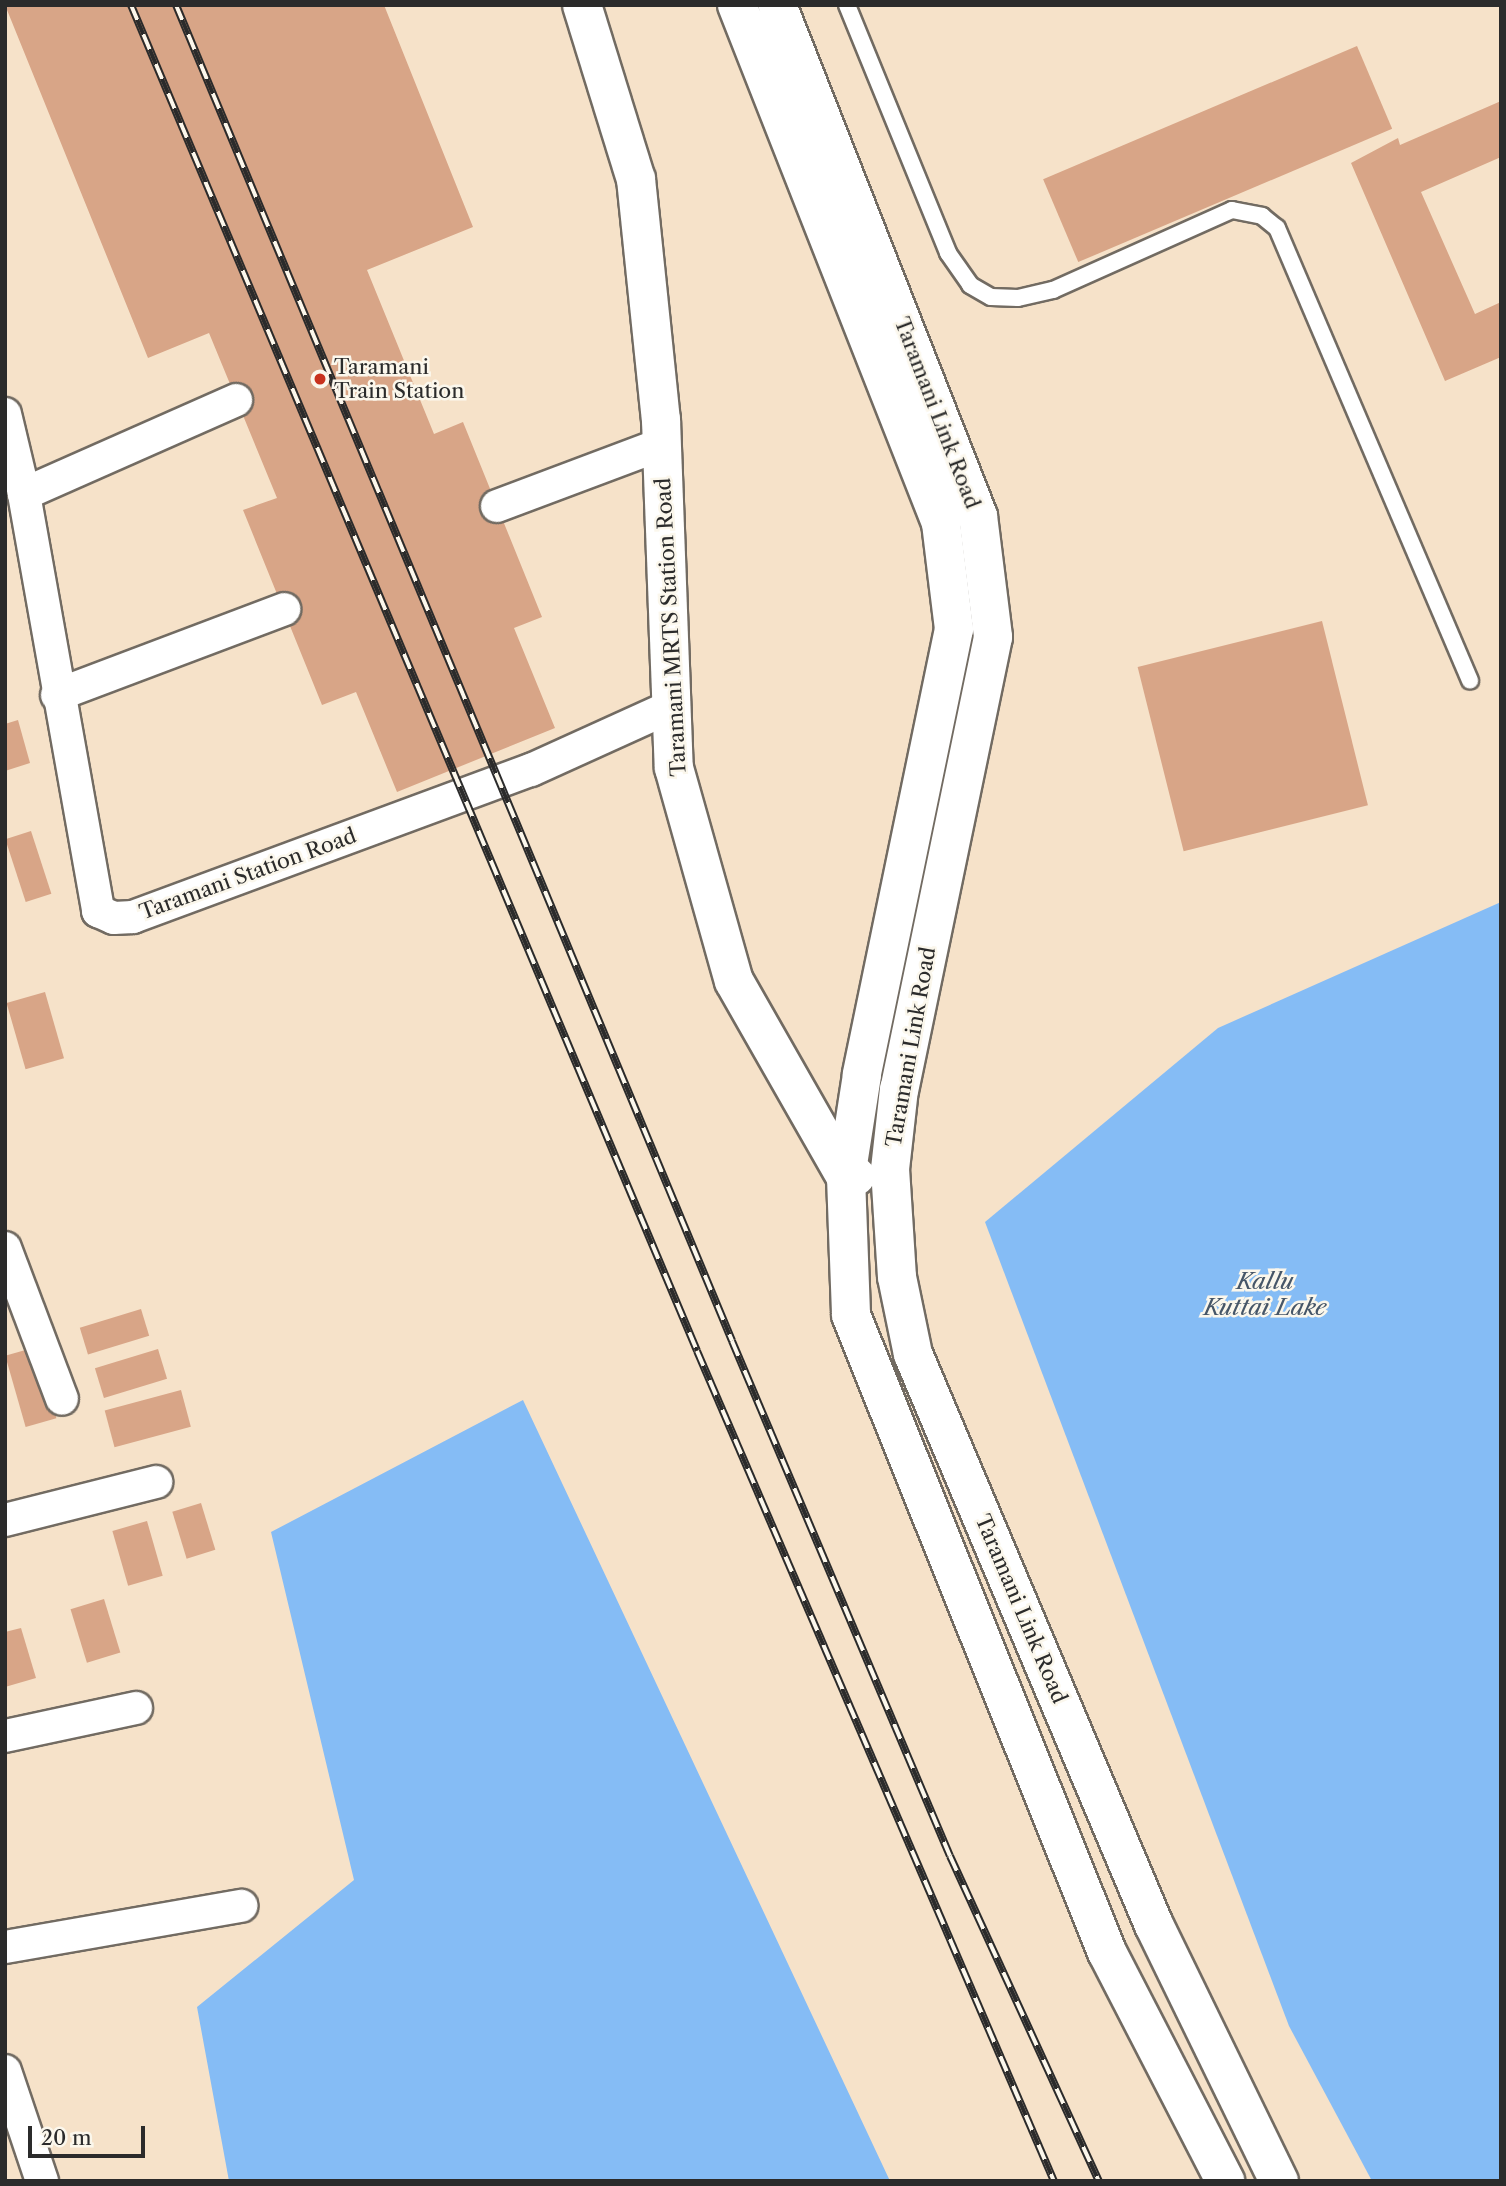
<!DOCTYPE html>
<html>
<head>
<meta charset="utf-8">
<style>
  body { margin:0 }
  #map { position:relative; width:1506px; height:2186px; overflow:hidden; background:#f6e2c9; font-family:"Libre Caslon Text",serif }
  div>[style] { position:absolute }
  .water>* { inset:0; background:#85bcf5 }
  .building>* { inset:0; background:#d8a587; transform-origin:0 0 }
  .roads { filter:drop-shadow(2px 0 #726b62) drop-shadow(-2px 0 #726b62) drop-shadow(0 2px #726b62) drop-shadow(0 -2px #726b62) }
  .lane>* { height:16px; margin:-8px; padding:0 8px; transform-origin:8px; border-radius:8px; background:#fff }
  .street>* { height:32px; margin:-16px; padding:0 16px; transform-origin:16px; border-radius:16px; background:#fff }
  .secondary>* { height:38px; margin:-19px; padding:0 19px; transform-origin:19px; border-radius:19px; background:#fff }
  .rail>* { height:8px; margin-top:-4px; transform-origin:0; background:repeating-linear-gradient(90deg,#fbf7ec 0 16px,#2b2b2b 0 32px); box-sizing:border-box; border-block:2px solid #2b2b2b }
  .dots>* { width:19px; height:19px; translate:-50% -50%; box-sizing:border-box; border:4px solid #fbf7ec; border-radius:50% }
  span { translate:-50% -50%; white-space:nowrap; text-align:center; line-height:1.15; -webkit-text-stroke:5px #fbf7ec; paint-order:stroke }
  .poi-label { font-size:21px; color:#2b2b2b }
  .left { translate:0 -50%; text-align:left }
  .street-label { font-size:21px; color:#2b2b2b }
  .water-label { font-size:23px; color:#465668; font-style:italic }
  .frame { position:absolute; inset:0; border:7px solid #2b2b2b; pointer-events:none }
  .scale { position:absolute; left:28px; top:2126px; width:117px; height:32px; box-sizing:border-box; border:4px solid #2b2b2b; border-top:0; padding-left:9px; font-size:21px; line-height:24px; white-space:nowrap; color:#2b2b2b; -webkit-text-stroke:5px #fbf7ec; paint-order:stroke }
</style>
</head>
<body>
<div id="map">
  <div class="water">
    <i style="clip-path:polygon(1501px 902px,1501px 2181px,1372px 2181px,1289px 2026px,985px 1222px,1218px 1028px)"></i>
    <i style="clip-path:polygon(523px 1400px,890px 2181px,229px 2181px,197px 2007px,354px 1880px,271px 1532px)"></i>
  </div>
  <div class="building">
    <i style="clip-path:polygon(5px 5px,384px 5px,473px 227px,367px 270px,434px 434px,463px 422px,542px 617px,514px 628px,555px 728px,397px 792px,356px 692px,322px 705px,243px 510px,277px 498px,209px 333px,148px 358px)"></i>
    <i style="left:1357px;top:46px;width:90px;height:341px;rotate:67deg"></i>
    <i style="clip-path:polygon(1501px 101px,1501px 157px,1421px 192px,1475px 314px,1501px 302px,1501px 357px,1445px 381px,1351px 163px,1398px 138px,1400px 145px)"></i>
    <i style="left:1322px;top:621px;width:190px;height:190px;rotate:76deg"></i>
    <i style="clip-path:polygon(18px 720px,30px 763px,5px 771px,5px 724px)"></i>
    <i style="left:31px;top:831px;width:66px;height:27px;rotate:72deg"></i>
    <i style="left:45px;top:992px;width:69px;height:40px;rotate:74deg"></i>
    <i style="left:141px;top:1309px;width:28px;height:64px;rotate:73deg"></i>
    <i style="left:36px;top:1347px;width:74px;height:32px;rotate:74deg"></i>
    <i style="left:158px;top:1349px;width:31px;height:66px;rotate:73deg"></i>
    <i style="left:181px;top:1390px;width:38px;height:79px;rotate:75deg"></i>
    <i style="left:201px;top:1503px;width:49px;height:30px;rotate:73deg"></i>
    <i style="left:147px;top:1521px;width:57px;height:36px;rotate:74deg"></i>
    <i style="left:104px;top:1599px;width:56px;height:35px;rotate:73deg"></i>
    <i style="clip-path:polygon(21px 1628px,36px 1678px,5px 1687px,5px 1632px)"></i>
  </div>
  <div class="roads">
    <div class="lane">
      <i style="left:847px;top:5px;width:268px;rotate:67.8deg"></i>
      <i style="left:948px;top:253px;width:39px;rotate:55deg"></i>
      <i style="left:970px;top:285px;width:24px;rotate:30deg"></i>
      <i style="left:991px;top:297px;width:27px;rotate:2deg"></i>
      <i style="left:1018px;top:298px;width:36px;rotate:-13deg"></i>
      <i style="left:1053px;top:290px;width:196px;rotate:-24.1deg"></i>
      <i style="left:1232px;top:210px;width:31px;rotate:11deg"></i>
      <i style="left:1262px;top:216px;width:19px;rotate:39deg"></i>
      <i style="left:1277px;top:228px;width:492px;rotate:66.9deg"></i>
    </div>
    <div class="street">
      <i style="left:5px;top:414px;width:82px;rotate:76.6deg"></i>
      <i style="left:24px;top:494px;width:424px;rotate:79.9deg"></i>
      <i style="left:98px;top:911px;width:17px;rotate:24deg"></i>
      <i style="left:114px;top:918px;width:19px;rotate:-3deg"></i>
      <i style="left:133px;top:917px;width:424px;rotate:-20.3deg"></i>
      <i style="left:531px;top:770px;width:155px;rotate:-24.4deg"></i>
      <i style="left:24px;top:494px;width:232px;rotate:-23.9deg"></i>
      <i style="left:497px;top:506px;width:176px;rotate:-20.6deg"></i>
      <i style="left:57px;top:695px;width:243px;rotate:-20.7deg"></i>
      <i style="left:5px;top:1248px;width:161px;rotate:69.3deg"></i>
      <i style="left:5px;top:1520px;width:156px;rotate:-14.1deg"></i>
      <i style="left:5px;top:1736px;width:134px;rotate:-12.1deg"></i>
      <i style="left:5px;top:1947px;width:240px;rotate:-9.9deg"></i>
      <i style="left:5px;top:2071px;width:116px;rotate:71.4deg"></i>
    </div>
    <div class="secondary">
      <i style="left:582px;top:5px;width:182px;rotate:72.8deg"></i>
      <i style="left:636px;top:179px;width:242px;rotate:84.1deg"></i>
      <i style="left:661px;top:420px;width:348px;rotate:87.9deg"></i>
      <i style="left:674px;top:768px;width:221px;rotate:74.3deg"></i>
      <i style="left:734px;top:981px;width:226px;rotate:60.3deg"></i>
      <i style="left:846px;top:1177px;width:10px;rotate:-6deg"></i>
      <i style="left:737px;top:5px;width:557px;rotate:68.5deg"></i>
      <i style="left:941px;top:523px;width:107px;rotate:83deg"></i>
      <i style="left:954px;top:629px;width:455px;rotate:101.7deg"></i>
      <i style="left:862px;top:1075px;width:103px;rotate:98.9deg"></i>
      <i style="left:846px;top:1177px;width:138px;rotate:87.9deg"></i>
      <i style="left:851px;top:1315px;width:687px;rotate:68.11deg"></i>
      <i style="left:1107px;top:1952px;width:258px;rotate:62.7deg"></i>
      <i style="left:777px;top:5px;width:549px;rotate:68.53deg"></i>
      <i style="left:978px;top:516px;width:122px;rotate:82.9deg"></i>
      <i style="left:993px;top:637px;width:462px;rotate:101.7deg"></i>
      <i style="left:899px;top:1089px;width:81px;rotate:96.4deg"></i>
      <i style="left:890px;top:1169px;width:108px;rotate:86.3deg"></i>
      <i style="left:897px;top:1277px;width:79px;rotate:78.3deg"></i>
      <i style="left:913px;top:1354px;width:620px;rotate:67.12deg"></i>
      <i style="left:1154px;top:1925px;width:285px;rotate:64deg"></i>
    </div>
  </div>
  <div class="rail">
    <i style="left:131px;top:5px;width:1460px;rotate:67.19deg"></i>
    <i style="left:697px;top:1351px;width:904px;rotate:66.73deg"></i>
    <i style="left:176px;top:5px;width:1447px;rotate:67.4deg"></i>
    <i style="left:732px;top:1341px;width:559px;rotate:67.06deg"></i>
    <i style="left:950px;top:1856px;width:358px;rotate:65.4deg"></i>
  </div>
  <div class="dots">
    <i style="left:320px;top:379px;background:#c8321e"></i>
  </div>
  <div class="poi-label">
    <span class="left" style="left:334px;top:379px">Taramani<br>Train Station</span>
  </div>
  <div class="street-label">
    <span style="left:937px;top:413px;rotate:69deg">Taramani Link Road</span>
    <span style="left:671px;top:627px;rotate:-93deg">Taramani MRTS Station Road</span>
    <span style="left:248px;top:874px;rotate:-20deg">Taramani Station Road</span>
    <span style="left:911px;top:1047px;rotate:-80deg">Taramani Link Road</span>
    <span style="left:1021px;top:1609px;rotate:67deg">Taramani Link Road</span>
  </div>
  <div class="water-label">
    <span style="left:1265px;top:1294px">Kallu<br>Kuttai Lake</span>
  </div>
  <div class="frame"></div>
  <div class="scale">20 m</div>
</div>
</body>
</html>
